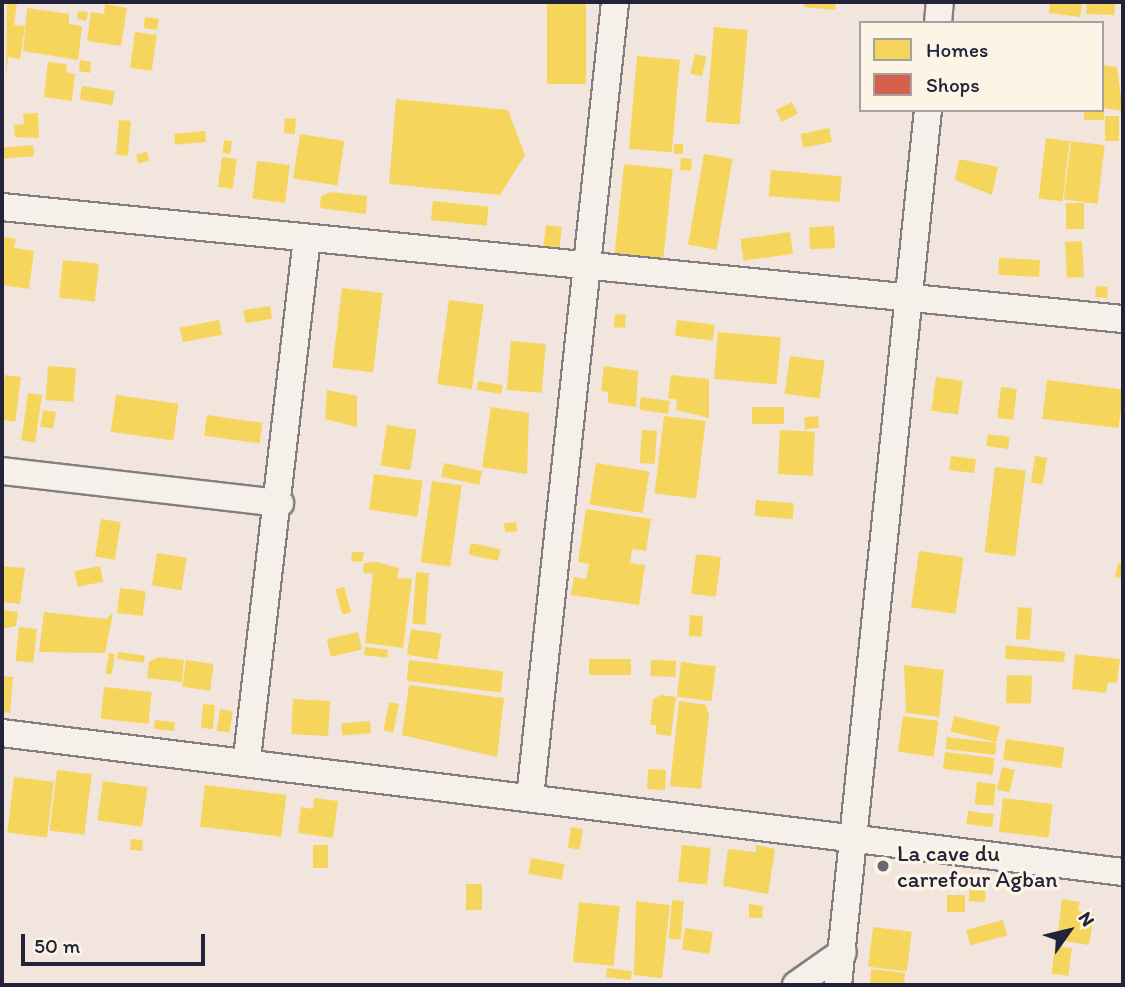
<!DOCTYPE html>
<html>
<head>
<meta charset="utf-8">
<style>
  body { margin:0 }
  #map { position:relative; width:1125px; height:987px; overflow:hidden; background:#f2e5de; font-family:Itim,sans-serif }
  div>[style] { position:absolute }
  .homes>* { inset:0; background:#f6d55c; transform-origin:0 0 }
  .shops>* { inset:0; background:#d6604d; transform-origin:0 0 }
  .roads { filter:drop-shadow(2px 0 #847e80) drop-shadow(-2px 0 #847e80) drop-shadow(0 2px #847e80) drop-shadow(0 -2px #847e80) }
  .street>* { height:26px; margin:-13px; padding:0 13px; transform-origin:13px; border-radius:13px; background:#f5f0ea }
  .dots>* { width:19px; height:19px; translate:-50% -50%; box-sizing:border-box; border:4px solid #fcf5e5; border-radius:50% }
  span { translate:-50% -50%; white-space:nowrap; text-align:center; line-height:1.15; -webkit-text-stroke:7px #fcf5e5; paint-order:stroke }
  .poi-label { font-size:23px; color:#22223b }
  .left { translate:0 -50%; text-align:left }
  .frame { position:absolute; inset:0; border:4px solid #22223b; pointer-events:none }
  .legend { position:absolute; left:859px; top:21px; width:245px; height:91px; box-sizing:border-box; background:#fcf5e5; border:2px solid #a5a1a1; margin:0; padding:9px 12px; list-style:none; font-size:21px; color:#22223b }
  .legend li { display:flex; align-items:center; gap:14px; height:35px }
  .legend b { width:35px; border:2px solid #a5a1a1 }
  .north { position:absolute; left:1034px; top:896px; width:70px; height:70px; -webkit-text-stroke:5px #fcf5e5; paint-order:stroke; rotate:56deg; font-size:19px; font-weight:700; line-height:28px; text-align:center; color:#22223b }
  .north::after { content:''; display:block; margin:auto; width:24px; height:32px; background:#22223b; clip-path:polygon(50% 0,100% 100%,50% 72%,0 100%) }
  .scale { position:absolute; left:21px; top:934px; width:184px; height:32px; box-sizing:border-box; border:4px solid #22223b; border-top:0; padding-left:9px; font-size:21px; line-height:24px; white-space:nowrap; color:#22223b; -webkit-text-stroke:5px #fcf5e5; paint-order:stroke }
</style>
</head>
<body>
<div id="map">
  <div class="homes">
    <i style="clip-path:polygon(7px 2px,17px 2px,14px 25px,25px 26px,20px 59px,8px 57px,6px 78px)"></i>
    <i style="left:547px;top:2px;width:39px;height:82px"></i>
    <i style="clip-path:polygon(805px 2px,836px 2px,835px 10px,804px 7px)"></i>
    <i style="clip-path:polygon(1050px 2px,1082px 2px,1080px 17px,1049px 13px)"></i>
    <i style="clip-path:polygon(1087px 2px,1116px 2px,1114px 15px,1086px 14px)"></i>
    <i style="clip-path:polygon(105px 4px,127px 8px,121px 46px,87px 41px,91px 12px,104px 14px)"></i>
    <i style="clip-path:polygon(27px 8px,69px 14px,69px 24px,82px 26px,78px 60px,23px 51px)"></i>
    <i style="clip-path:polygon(78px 11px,88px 12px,86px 21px,77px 19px)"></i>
    <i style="left:145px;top:17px;width:14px;height:11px;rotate:8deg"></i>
    <i style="left:714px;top:27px;width:34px;height:95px;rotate:5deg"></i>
    <i style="left:135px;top:32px;width:22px;height:36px;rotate:8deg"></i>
    <i style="left:695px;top:54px;width:12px;height:20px;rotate:14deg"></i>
    <i style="left:637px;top:56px;width:43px;height:93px;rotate:5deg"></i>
    <i style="clip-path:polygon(80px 60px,91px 62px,90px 73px,79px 71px)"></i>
    <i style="clip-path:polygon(48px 62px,67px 64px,66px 72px,75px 74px,72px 101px,44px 97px)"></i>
    <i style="clip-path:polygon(1102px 65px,1117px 67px,1123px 111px,1102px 108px)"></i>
    <i style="left:82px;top:86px;width:33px;height:14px;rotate:9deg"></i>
    <i style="clip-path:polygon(396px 99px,508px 110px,525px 155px,500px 195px,389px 184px)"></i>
    <i style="left:792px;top:102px;width:13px;height:18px;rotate:63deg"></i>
    <i style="left:1084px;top:110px;width:20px;height:10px"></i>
    <i style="clip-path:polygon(38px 113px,39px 138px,15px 137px,14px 125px,24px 124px,23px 114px)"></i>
    <i style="left:1105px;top:116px;width:14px;height:25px"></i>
    <i style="left:285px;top:118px;width:11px;height:15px;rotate:5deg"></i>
    <i style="left:119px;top:120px;width:12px;height:35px;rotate:5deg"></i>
    <i style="left:829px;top:128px;width:14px;height:29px;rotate:78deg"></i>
    <i style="left:205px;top:131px;width:11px;height:31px;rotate:85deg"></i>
    <i style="left:300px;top:134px;width:45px;height:45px;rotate:9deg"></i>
    <i style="left:1046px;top:138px;width:24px;height:61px;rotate:7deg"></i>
    <i style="left:224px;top:140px;width:8px;height:13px;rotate:7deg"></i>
    <i style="left:1071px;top:141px;width:34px;height:59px;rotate:7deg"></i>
    <i style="left:674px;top:144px;width:9px;height:10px"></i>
    <i style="left:33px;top:145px;width:11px;height:31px;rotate:85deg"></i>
    <i style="left:147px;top:152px;width:9px;height:11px;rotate:77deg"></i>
    <i style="left:704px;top:154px;width:29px;height:92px;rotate:10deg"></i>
    <i style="left:222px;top:157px;width:15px;height:30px;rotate:8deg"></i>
    <i style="left:681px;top:158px;width:11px;height:12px;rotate:5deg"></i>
    <i style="clip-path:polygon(959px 159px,998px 167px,992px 195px,955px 180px)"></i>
    <i style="left:257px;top:161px;width:33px;height:38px;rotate:7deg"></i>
    <i style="left:624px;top:164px;width:49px;height:92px;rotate:6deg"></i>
    <i style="left:771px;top:170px;width:71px;height:26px;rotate:5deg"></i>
    <i style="clip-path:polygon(331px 192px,367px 196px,366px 214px,320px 208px,321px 196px)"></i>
    <i style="left:433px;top:201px;width:56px;height:19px;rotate:6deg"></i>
    <i style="left:1066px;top:203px;width:18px;height:26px"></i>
    <i style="left:546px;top:225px;width:16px;height:24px;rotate:7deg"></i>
    <i style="left:834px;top:226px;width:22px;height:25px;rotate:87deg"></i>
    <i style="left:790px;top:232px;width:22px;height:50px;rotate:82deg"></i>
    <i style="clip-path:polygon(2px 237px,16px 239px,14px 248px,34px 251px,29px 289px,2px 285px)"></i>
    <i style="left:1082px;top:241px;width:36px;height:17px;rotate:87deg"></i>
    <i style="left:63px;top:260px;width:36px;height:38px;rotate:6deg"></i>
    <i style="left:1040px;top:260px;width:17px;height:41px;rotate:93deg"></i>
    <i style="left:1096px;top:286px;width:12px;height:11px;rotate:5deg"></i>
    <i style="left:342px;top:288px;width:41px;height:80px;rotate:7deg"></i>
    <i style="left:449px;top:300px;width:35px;height:85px;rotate:8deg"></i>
    <i style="left:270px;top:306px;width:13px;height:27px;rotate:81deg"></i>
    <i style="left:615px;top:314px;width:11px;height:13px;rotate:5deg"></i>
    <i style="left:219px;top:320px;width:15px;height:40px;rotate:79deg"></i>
    <i style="left:677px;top:320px;width:38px;height:16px;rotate:7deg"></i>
    <i style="left:718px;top:332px;width:63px;height:47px;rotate:5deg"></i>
    <i style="left:511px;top:341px;width:35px;height:49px;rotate:5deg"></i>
    <i style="left:790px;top:356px;width:35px;height:38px;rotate:8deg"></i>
    <i style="left:48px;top:366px;width:28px;height:34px;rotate:4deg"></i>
    <i style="clip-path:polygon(604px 366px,638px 371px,636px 407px,608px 403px,608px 392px,601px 391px)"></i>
    <i style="left:5px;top:375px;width:16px;height:45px;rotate:7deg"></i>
    <i style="clip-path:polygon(671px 375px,709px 379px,709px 418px,676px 410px,677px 400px,668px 398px)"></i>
    <i style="left:936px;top:377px;width:27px;height:34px;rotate:8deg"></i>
    <i style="left:1047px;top:380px;width:77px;height:39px;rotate:7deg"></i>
    <i style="left:478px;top:381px;width:25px;height:9px;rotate:9deg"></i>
    <i style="left:1001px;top:387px;width:16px;height:31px;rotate:7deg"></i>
    <i style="clip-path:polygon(327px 390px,357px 396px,357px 427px,325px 419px)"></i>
    <i style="left:28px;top:393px;width:14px;height:48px;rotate:8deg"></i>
    <i style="left:116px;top:395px;width:63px;height:37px;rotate:8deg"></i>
    <i style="left:641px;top:397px;width:29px;height:13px;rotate:8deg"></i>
    <i style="clip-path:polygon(491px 407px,529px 413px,527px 474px,482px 467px)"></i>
    <i style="left:752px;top:407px;width:32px;height:17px"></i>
    <i style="left:43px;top:410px;width:13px;height:17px;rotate:9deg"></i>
    <i style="left:207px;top:415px;width:56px;height:21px;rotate:8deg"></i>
    <i style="left:664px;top:416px;width:42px;height:78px;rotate:7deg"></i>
    <i style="left:818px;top:416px;width:12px;height:14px;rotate:85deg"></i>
    <i style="left:387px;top:425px;width:30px;height:41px;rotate:9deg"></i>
    <i style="left:642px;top:430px;width:15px;height:33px;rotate:4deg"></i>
    <i style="left:780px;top:430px;width:35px;height:44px;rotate:3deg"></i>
    <i style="left:988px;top:434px;width:22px;height:12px;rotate:8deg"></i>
    <i style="left:951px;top:456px;width:25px;height:14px;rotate:7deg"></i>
    <i style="left:1035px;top:456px;width:12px;height:27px;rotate:9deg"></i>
    <i style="left:444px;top:463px;width:39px;height:14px;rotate:12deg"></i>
    <i style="left:596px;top:463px;width:54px;height:42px;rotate:9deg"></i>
    <i style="left:995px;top:467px;width:31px;height:86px;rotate:7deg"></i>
    <i style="left:374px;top:474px;width:49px;height:36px;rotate:8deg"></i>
    <i style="left:432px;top:481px;width:30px;height:82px;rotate:8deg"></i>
    <i style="left:756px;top:500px;width:38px;height:16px;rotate:5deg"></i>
    <i style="clip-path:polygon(586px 509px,651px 519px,646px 551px,632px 549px,630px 563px,645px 565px,639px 605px,571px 595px,574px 577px,586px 579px,589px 564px,578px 562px)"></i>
    <i style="left:101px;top:519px;width:20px;height:38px;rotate:9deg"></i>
    <i style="left:516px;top:522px;width:9px;height:12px;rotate:84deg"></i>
    <i style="left:471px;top:543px;width:30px;height:12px;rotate:12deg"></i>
    <i style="left:919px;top:551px;width:45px;height:57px;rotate:8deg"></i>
    <i style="clip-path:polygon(352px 552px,364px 552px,362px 562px,351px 561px)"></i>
    <i style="left:157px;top:553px;width:30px;height:33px;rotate:9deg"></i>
    <i style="left:696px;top:554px;width:25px;height:40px;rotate:7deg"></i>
    <i style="clip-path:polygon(377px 562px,399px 568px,397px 578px,412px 579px,403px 648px,365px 643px,373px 574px,363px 573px,364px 563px)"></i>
    <i style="clip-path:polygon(1118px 563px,1123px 564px,1123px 578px,1115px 577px)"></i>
    <i style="clip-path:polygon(2px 566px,25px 568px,20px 604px,2px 602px)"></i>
    <i style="left:100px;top:566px;width:16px;height:26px;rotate:79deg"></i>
    <i style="left:416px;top:572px;width:13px;height:52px;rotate:4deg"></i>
    <i style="left:344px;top:587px;width:26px;height:9px;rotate:74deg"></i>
    <i style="left:120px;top:588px;width:26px;height:25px;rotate:7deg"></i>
    <i style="left:1018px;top:607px;width:14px;height:32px;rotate:4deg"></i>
    <i style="clip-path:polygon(2px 610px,18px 612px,16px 626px,2px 629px)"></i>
    <i style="clip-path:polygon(44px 612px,106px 619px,113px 613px,105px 653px,39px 652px)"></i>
    <i style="left:690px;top:615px;width:13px;height:21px;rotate:4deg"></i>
    <i style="left:19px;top:627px;width:18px;height:34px;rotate:6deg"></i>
    <i style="left:411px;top:629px;width:31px;height:26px;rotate:9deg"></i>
    <i style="left:358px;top:632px;width:18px;height:32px;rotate:77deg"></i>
    <i style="clip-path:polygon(1006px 645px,1065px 652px,1064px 662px,1005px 659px)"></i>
    <i style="left:365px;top:647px;width:23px;height:8px;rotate:7deg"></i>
    <i style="left:118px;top:652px;width:27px;height:7px;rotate:8deg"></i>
    <i style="left:109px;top:653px;width:6px;height:21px;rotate:9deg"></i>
    <i style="clip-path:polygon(1075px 654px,1120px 659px,1117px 683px,1108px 682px,1106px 693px,1072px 689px)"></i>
    <i style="clip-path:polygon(158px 657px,184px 660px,182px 682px,147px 678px,149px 662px)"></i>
    <i style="left:631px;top:659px;width:16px;height:42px;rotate:90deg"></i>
    <i style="left:186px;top:660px;width:28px;height:27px;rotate:8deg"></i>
    <i style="left:409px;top:660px;width:95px;height:21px;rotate:7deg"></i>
    <i style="left:651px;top:660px;width:25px;height:16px;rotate:2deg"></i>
    <i style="left:681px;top:662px;width:35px;height:35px;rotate:7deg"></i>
    <i style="clip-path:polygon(904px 665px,944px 670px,939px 717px,906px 713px)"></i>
    <i style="left:1007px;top:675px;width:25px;height:28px;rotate:2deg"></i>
    <i style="clip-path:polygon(2px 676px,13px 677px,10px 713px,2px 712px)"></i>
    <i style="clip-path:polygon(409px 685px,504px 698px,497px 757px,402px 735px)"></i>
    <i style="left:104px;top:687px;width:48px;height:32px;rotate:6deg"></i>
    <i style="clip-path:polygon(661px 695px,676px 697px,671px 736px,656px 734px,656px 725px,650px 725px,653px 699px)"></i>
    <i style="left:293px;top:699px;width:37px;height:35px;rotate:3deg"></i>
    <i style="clip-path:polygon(679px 701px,706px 705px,709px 715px,701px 789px,670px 786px)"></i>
    <i style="left:389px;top:702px;width:10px;height:29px;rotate:11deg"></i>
    <i style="left:203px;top:704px;width:12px;height:24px;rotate:5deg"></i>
    <i style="left:220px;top:709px;width:13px;height:22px;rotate:9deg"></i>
    <i style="left:903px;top:716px;width:36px;height:36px;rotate:8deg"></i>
    <i style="left:954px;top:716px;width:47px;height:16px;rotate:13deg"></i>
    <i style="left:155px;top:720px;width:20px;height:9px;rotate:6deg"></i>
    <i style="left:370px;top:721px;width:12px;height:29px;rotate:85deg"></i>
    <i style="left:947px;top:737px;width:50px;height:12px;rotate:7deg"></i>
    <i style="left:1006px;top:739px;width:59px;height:21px;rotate:8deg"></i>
    <i style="left:945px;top:752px;width:50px;height:17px;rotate:7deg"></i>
    <i style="left:1002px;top:767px;width:13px;height:23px;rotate:13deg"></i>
    <i style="left:648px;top:769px;width:18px;height:20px;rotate:3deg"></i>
    <i style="left:57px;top:770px;width:35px;height:61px;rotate:7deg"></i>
    <i style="left:14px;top:777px;width:40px;height:56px;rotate:7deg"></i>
    <i style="left:103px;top:781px;width:45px;height:40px;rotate:8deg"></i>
    <i style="left:977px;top:782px;width:19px;height:22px;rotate:6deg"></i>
    <i style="left:205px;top:785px;width:82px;height:42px;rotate:7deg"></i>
    <i style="clip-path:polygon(314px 798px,338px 801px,333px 838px,298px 833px,301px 807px,313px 809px)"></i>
    <i style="left:1003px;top:798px;width:50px;height:34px;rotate:7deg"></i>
    <i style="left:968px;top:811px;width:26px;height:13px;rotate:7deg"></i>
    <i style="left:571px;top:827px;width:12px;height:21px;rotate:9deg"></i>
    <i style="left:131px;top:839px;width:12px;height:11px;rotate:5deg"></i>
    <i style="left:313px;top:845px;width:15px;height:23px"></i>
    <i style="left:682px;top:845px;width:29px;height:37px;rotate:6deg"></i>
    <i style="clip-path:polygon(756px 845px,775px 849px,768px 894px,723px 886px,728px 849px,756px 852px)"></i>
    <i style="left:531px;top:858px;width:34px;height:16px;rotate:10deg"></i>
    <i style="left:970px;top:882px;width:16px;height:19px;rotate:4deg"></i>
    <i style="left:466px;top:884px;width:16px;height:26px"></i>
    <i style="left:947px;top:895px;width:18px;height:17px"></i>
    <i style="clip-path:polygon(1062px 899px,1080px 902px,1078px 911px,1094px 914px,1089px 945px,1057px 940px)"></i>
    <i style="left:672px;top:900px;width:12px;height:39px;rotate:5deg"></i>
    <i style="clip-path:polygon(636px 901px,670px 905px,662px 978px,634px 975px)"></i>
    <i style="left:579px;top:902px;width:41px;height:60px;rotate:6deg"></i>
    <i style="clip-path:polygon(749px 904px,763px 906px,762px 918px,749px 918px)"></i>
    <i style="left:1003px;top:920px;width:16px;height:38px;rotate:75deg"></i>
    <i style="left:873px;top:927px;width:39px;height:40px;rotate:7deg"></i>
    <i style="left:685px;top:928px;width:28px;height:22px;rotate:8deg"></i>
    <i style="left:1055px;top:946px;width:17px;height:28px;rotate:7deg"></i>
    <i style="left:607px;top:968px;width:25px;height:9px;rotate:7deg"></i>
    <i style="clip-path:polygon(871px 969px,905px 973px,904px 985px,870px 985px)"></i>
  </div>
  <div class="shops">
    <i style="left:880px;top:858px;width:9px;height:12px;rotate:6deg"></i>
  </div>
  <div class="roads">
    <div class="street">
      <i style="left:938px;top:23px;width:21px;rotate:-85deg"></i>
      <i style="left:2px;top:207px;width:1127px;rotate:5.71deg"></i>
      <i style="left:2px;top:471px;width:280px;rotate:6.6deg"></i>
      <i style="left:2px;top:733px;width:1130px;rotate:7.07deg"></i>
      <i style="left:247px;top:758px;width:523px;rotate:-83.42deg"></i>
      <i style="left:530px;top:798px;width:801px;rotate:-83.9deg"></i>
      <i style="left:796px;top:985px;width:57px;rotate:-35.1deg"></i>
      <i style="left:838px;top:985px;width:880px;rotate:-84.13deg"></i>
    </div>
  </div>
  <div class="dots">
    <i style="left:883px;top:866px;background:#6b6674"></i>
  </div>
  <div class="poi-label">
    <span class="left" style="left:897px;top:866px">La cave du<br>carrefour Agban</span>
  </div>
  <div class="frame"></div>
  <ul class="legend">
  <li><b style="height:19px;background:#f6d55c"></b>Homes</li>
  <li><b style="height:19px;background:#d6604d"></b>Shops</li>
  </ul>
  <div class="north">N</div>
  <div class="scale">50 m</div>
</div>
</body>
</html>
